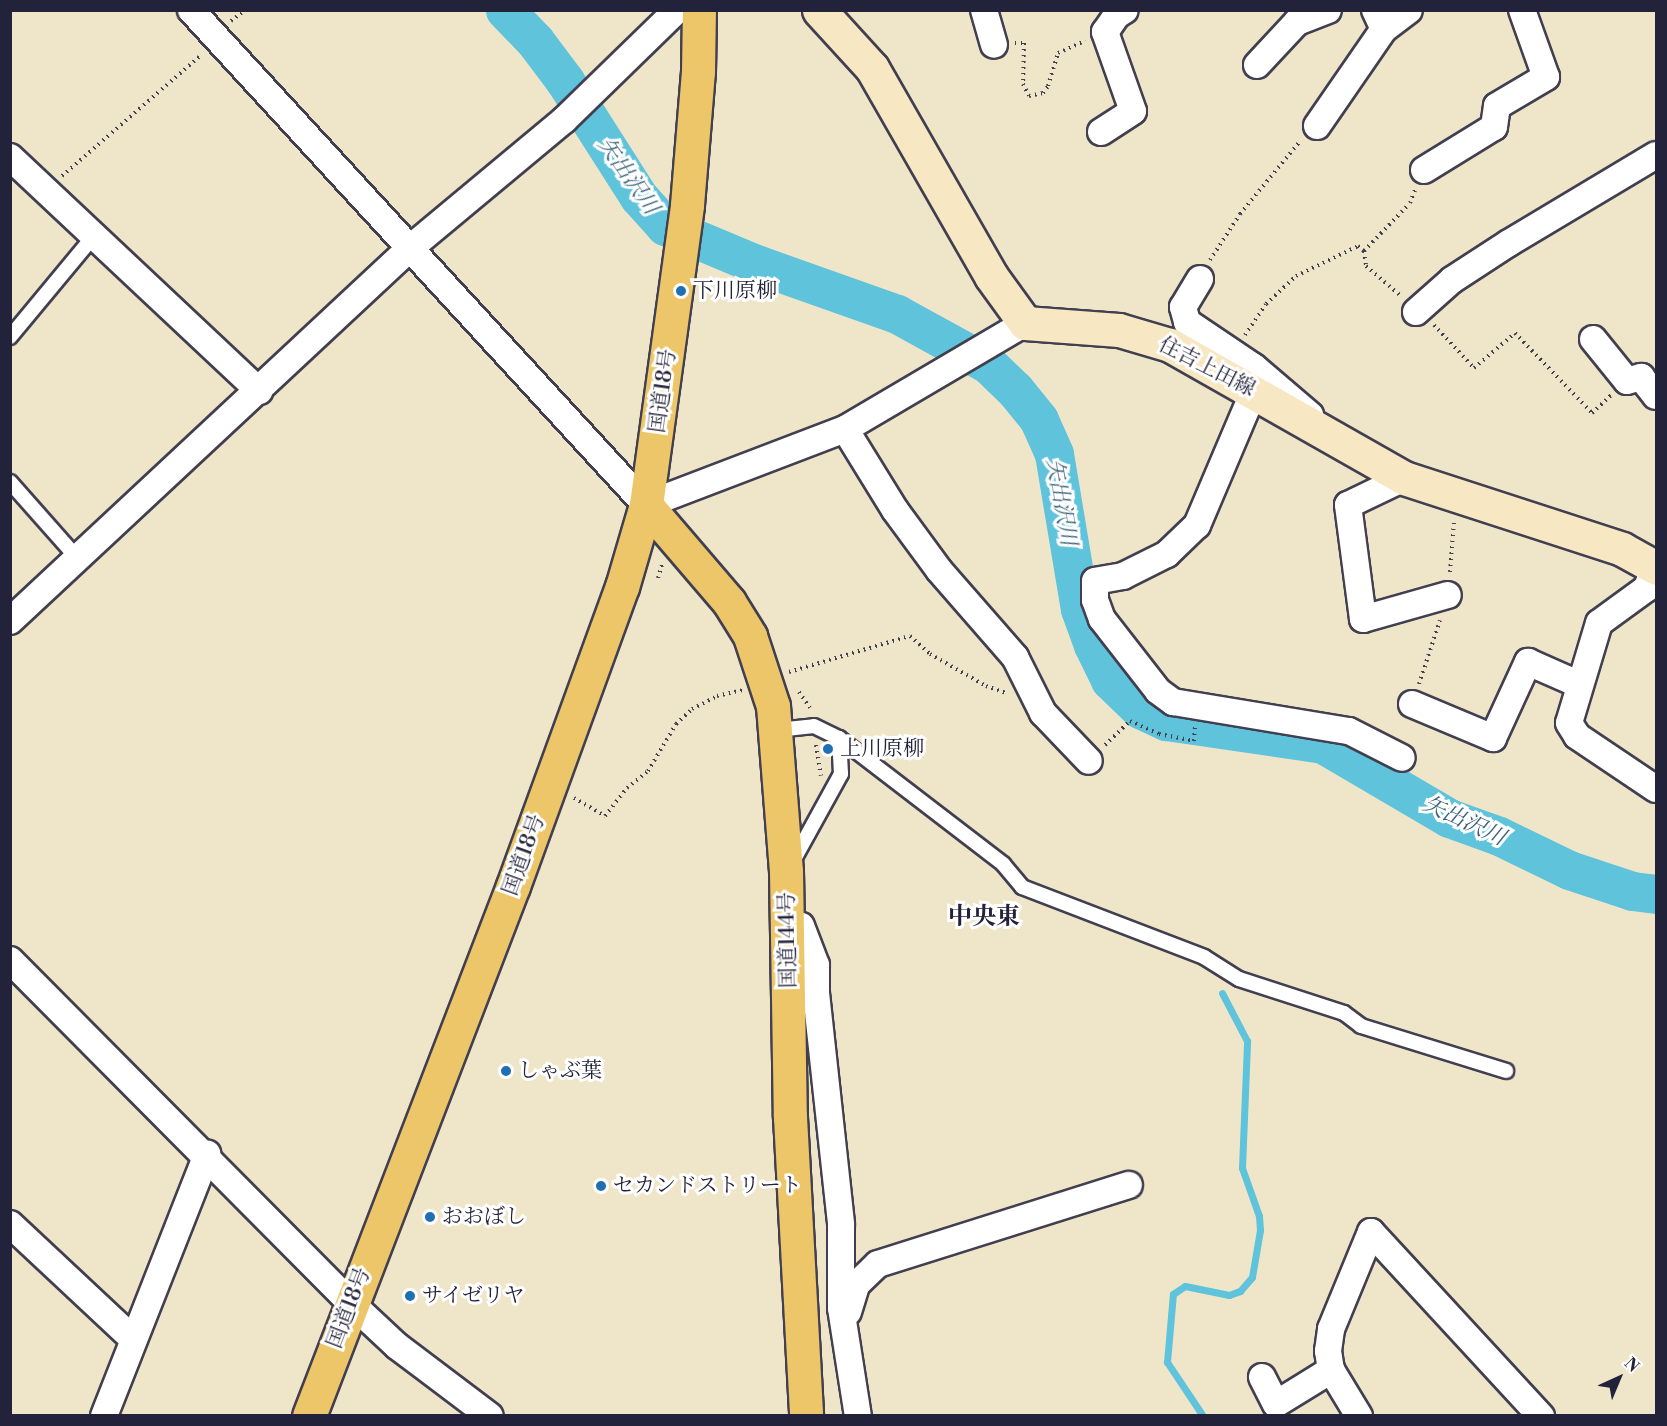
<!DOCTYPE html>
<html>
<head>
<meta charset="utf-8">
<style>
  body { margin:0 }
  #map { position:relative; width:1667px; height:1426px; overflow:hidden; background:#efe6ca; font-family:"Libre Bodoni","Noto Serif JP",serif }
  div>[style] { position:absolute }
  .stream>* { height:7px; margin:-3.5px; padding:0 3.5px; transform-origin:3.5px; border-radius:3.5px; background:#5ec3db }
  .river>* { height:39px; margin:-19.5px; padding:0 19.5px; transform-origin:19.5px; border-radius:19.5px; background:#5ec3db }
  .path>* { height:4px; margin-top:-2px; transform-origin:0; background:repeating-linear-gradient(90deg,#413f50 0 1.5px,transparent 0 6px) }
  .roads { filter:drop-shadow(2px 0 #413f50) drop-shadow(-2px 0 #413f50) drop-shadow(0 2px #413f50) drop-shadow(0 -2px #413f50) }
  .lane>* { height:14px; margin:-7px; padding:0 7px; transform-origin:7px; border-radius:7px; background:#fff }
  .street>* { height:26px; margin:-13px; padding:0 13px; transform-origin:13px; border-radius:13px; background:#fff }
  .secondary>* { height:33px; margin:-16.5px; padding:0 16.5px; transform-origin:16.5px; border-radius:16.5px; background:#f7e8c3 }
  .highway>* { height:33px; margin:-16.5px; padding:0 16.5px; transform-origin:16.5px; border-radius:16.5px; background:#ecc669 }
  .dots>* { width:16px; height:16px; translate:-50% -50%; box-sizing:border-box; border:3px solid #fff; border-radius:50% }
  span { translate:-50% -50%; white-space:nowrap; text-align:center; line-height:1.15; -webkit-text-stroke:6px #fff; paint-order:stroke }
  .poi-label { font-size:21px; color:#22223b }
  .left { translate:0 -50%; text-align:left }
  .street-label { font-size:21px; color:#22223b }
  .water-label { font-size:22px; color:#3a627b; font-style:italic }
  .quarter-label { font-size:24px; color:#22223b; font-weight:700 }
  .frame { position:absolute; inset:0; border:12px solid #22223b; pointer-events:none }
  .north { position:absolute; left:1589px; top:1348px; width:60px; height:60px; -webkit-text-stroke:4px #fff; paint-order:stroke; rotate:44deg; font-size:16px; font-weight:700; line-height:24px; text-align:center; color:#22223b }
  .north::after { content:''; display:block; margin:auto; width:21px; height:27px; background:#22223b; clip-path:polygon(50% 0,100% 100%,50% 72%,0 100%) }
</style>
</head>
<body>
<div id="map">
  <div class="stream">
    <i style="left:1203px;top:1416px;width:65px;rotate:-123.7deg"></i>
    <i style="left:1167px;top:1362px;width:68px;rotate:-85deg"></i>
    <i style="left:1173px;top:1294px;width:14px;rotate:-34deg"></i>
    <i style="left:1185px;top:1286px;width:45px;rotate:11.6deg"></i>
    <i style="left:1229px;top:1295px;width:12px;rotate:-20deg"></i>
    <i style="left:1240px;top:1291px;width:18px;rotate:-49deg"></i>
    <i style="left:1252px;top:1277px;width:48px;rotate:-80.3deg"></i>
    <i style="left:1260px;top:1230px;width:14px;rotate:-94deg"></i>
    <i style="left:1259px;top:1216px;width:51px;rotate:-109.5deg"></i>
    <i style="left:1242px;top:1168px;width:127px;rotate:-87.7deg"></i>
    <i style="left:1247px;top:1041px;width:54px;rotate:-117.5deg"></i>
  </div>
  <div class="river">
    <i style="left:505px;top:10px;width:43px;rotate:45.9deg"></i>
    <i style="left:535px;top:41px;width:50px;rotate:53.1deg"></i>
    <i style="left:565px;top:81px;width:138px;rotate:57.5deg"></i>
    <i style="left:639px;top:197px;width:39px;rotate:48deg"></i>
    <i style="left:665px;top:226px;width:99px;rotate:22.7deg"></i>
    <i style="left:756px;top:264px;width:150px;rotate:19.5deg"></i>
    <i style="left:897px;top:314px;width:104px;rotate:28.8deg"></i>
    <i style="left:988px;top:364px;width:37px;rotate:44deg"></i>
    <i style="left:1015px;top:390px;width:38px;rotate:51deg"></i>
    <i style="left:1039px;top:420px;width:37px;rotate:66deg"></i>
    <i style="left:1054px;top:454px;width:157px;rotate:80.5deg"></i>
    <i style="left:1080px;top:609px;width:38px;rotate:70deg"></i>
    <i style="left:1093px;top:645px;width:39px;rotate:64deg"></i>
    <i style="left:1110px;top:680px;width:42px;rotate:44deg"></i>
    <i style="left:1140px;top:709px;width:29px;rotate:25deg"></i>
    <i style="left:1166px;top:721px;width:159px;rotate:8.3deg"></i>
    <i style="left:1323px;top:744px;width:146px;rotate:30.4deg"></i>
    <i style="left:1449px;top:818px;width:53px;rotate:19.8deg"></i>
    <i style="left:1499px;top:836px;width:78px;rotate:25.9deg"></i>
    <i style="left:1569px;top:870px;width:66px;rotate:18.4deg"></i>
    <i style="left:1632px;top:891px;width:24px;rotate:7deg"></i>
  </div>
  <div class="path">
    <i style="left:231px;top:21px;width:18px;rotate:-38deg"></i>
    <i style="left:1015px;top:43px;width:9px"></i>
    <i style="left:1024px;top:43px;width:41px;rotate:91.4deg"></i>
    <i style="left:1023px;top:84px;width:13px;rotate:63deg"></i>
    <i style="left:1029px;top:96px;width:14px;rotate:-12deg"></i>
    <i style="left:1043px;top:93px;width:9px;rotate:-54deg"></i>
    <i style="left:1048px;top:86px;width:34px;rotate:-73deg"></i>
    <i style="left:1058px;top:53px;width:30px;rotate:-24deg"></i>
    <i style="left:62px;top:176px;width:184px;rotate:-41deg"></i>
    <i style="left:1364px;top:251px;width:66px;rotate:-46.2deg"></i>
    <i style="left:1410px;top:203px;width:14px;rotate:-69deg"></i>
    <i style="left:1210px;top:260px;width:55px;rotate:-56.9deg"></i>
    <i style="left:1240px;top:214px;width:96px;rotate:-50.5deg"></i>
    <i style="left:1434px;top:325px;width:59px;rotate:47.1deg"></i>
    <i style="left:1474px;top:368px;width:54px;rotate:-40.5deg"></i>
    <i style="left:1515px;top:333px;width:111px;rotate:46.1deg"></i>
    <i style="left:1592px;top:413px;width:26px;rotate:-43deg"></i>
    <i style="left:1245px;top:335px;width:37px;rotate:-56deg"></i>
    <i style="left:1266px;top:304px;width:41px;rotate:-43deg"></i>
    <i style="left:1296px;top:276px;width:69px;rotate:-25.8deg"></i>
    <i style="left:1358px;top:246px;width:8px;rotate:40deg"></i>
    <i style="left:1364px;top:251px;width:15px;rotate:82deg"></i>
    <i style="left:1366px;top:266px;width:46px;rotate:40.6deg"></i>
    <i style="left:1450px;top:572px;width:50px;rotate:-85.4deg"></i>
    <i style="left:658px;top:578px;width:14px;rotate:-73deg"></i>
    <i style="left:789px;top:672px;width:126px;rotate:-16.6deg"></i>
    <i style="left:910px;top:636px;width:27px;rotate:42deg"></i>
    <i style="left:930px;top:654px;width:64px;rotate:29.7deg"></i>
    <i style="left:986px;top:686px;width:21px;rotate:19deg"></i>
    <i style="left:1419px;top:684px;width:67px;rotate:-71.8deg"></i>
    <i style="left:799px;top:692px;width:19px;rotate:55deg"></i>
    <i style="left:816px;top:745px;width:31px;rotate:81deg"></i>
    <i style="left:1105px;top:745px;width:35px;rotate:-44deg"></i>
    <i style="left:1130px;top:721px;width:32px;rotate:24deg"></i>
    <i style="left:1159px;top:734px;width:36px;rotate:11deg"></i>
    <i style="left:1194px;top:741px;width:14px;rotate:-86deg"></i>
    <i style="left:574px;top:798px;width:36px;rotate:30deg"></i>
    <i style="left:605px;top:816px;width:36px;rotate:-52deg"></i>
    <i style="left:627px;top:788px;width:27px;rotate:-39deg"></i>
    <i style="left:648px;top:771px;width:55px;rotate:-59.2deg"></i>
    <i style="left:676px;top:724px;width:22px;rotate:-43deg"></i>
    <i style="left:692px;top:709px;width:28px;rotate:-27deg"></i>
    <i style="left:717px;top:696px;width:26px;rotate:-13deg"></i>
  </div>
  <div class="roads">
    <div class="lane">
      <i style="left:10px;top:337px;width:131px;rotate:-50.3deg"></i>
      <i style="left:10px;top:482px;width:104px;rotate:48.5deg"></i>
      <i style="left:777px;top:730px;width:37px;rotate:-6deg"></i>
      <i style="left:814px;top:726px;width:28px;rotate:26deg"></i>
      <i style="left:839px;top:738px;width:207px;rotate:37.5deg"></i>
      <i style="left:1003px;top:864px;width:30px;rotate:50deg"></i>
      <i style="left:1022px;top:887px;width:195px;rotate:21deg"></i>
      <i style="left:1204px;top:957px;width:41px;rotate:32.2deg"></i>
      <i style="left:1239px;top:979px;width:110px;rotate:17.9deg"></i>
      <i style="left:1344px;top:1013px;width:21px;rotate:37deg"></i>
      <i style="left:1361px;top:1026px;width:152px;rotate:17.2deg"></i>
      <i style="left:792px;top:863px;width:102px;rotate:-61.2deg"></i>
      <i style="left:841px;top:774px;width:36px;rotate:-93deg"></i>
    </div>
    <div class="street">
      <i style="left:191px;top:10px;width:672px;rotate:47.41deg"></i>
      <i style="left:646px;top:505px;width:213px;rotate:-20.9deg"></i>
      <i style="left:845px;top:429px;width:209px;rotate:-30.5deg"></i>
      <i style="left:984px;top:10px;width:36px;rotate:74deg"></i>
      <i style="left:1375px;top:10px;width:21px;rotate:65deg"></i>
      <i style="left:1384px;top:29px;width:31px;rotate:-37deg"></i>
      <i style="left:1257px;top:65px;width:59px;rotate:-47.1deg"></i>
      <i style="left:1297px;top:22px;width:33px;rotate:-21deg"></i>
      <i style="left:1317px;top:126px;width:118px;rotate:-55.4deg"></i>
      <i style="left:1101px;top:132px;width:38px;rotate:-33deg"></i>
      <i style="left:1133px;top:111px;width:84px;rotate:-109.5deg"></i>
      <i style="left:1105px;top:32px;width:21px;rotate:-55deg"></i>
      <i style="left:1117px;top:15px;width:9px;rotate:-32deg"></i>
      <i style="left:10px;top:157px;width:342px;rotate:43.2deg"></i>
      <i style="left:1424px;top:170px;width:82px;rotate:-31.6deg"></i>
      <i style="left:1494px;top:127px;width:21px;rotate:-82deg"></i>
      <i style="left:1497px;top:106px;width:57px;rotate:-30.6deg"></i>
      <i style="left:1546px;top:77px;width:71px;rotate:-109.7deg"></i>
      <i style="left:1200px;top:279px;width:33px;rotate:121deg"></i>
      <i style="left:1183px;top:307px;width:16px;rotate:75deg"></i>
      <i style="left:1187px;top:322px;width:81px;rotate:33.9deg"></i>
      <i style="left:1254px;top:367px;width:74px;rotate:40.6deg"></i>
      <i style="left:1416px;top:312px;width:48px;rotate:-41.6deg"></i>
      <i style="left:1452px;top:280px;width:68px;rotate:-33deg"></i>
      <i style="left:1509px;top:243px;width:171px;rotate:-30.9deg"></i>
      <i style="left:1593px;top:339px;width:54px;rotate:51deg"></i>
      <i style="left:1627px;top:381px;width:15px;rotate:-16deg"></i>
      <i style="left:1641px;top:377px;width:24px;rotate:52deg"></i>
      <i style="left:1254px;top:391px;width:146px;rotate:113deg"></i>
      <i style="left:1197px;top:525px;width:42px;rotate:136deg"></i>
      <i style="left:1167px;top:554px;width:49px;rotate:153.4deg"></i>
      <i style="left:1123px;top:576px;width:28px;rotate:170deg"></i>
      <i style="left:1095px;top:581px;width:19px;rotate:90deg"></i>
      <i style="left:1095px;top:600px;width:20px;rotate:70deg"></i>
      <i style="left:1102px;top:619px;width:91px;rotate:52.1deg"></i>
      <i style="left:1158px;top:691px;width:19px;rotate:36deg"></i>
      <i style="left:1173px;top:702px;width:178px;rotate:9.4deg"></i>
      <i style="left:1349px;top:731px;width:59px;rotate:27deg"></i>
      <i style="left:845px;top:429px;width:95px;rotate:58.3deg"></i>
      <i style="left:895px;top:510px;width:74px;rotate:53.7deg"></i>
      <i style="left:939px;top:570px;width:116px;rotate:48.9deg"></i>
      <i style="left:1015px;top:657px;width:63px;rotate:63.4deg"></i>
      <i style="left:1043px;top:713px;width:66px;rotate:46.2deg"></i>
      <i style="left:1404px;top:478px;width:62px;rotate:154.3deg"></i>
      <i style="left:1348px;top:505px;width:115px;rotate:82.5deg"></i>
      <i style="left:1363px;top:619px;width:88px;rotate:-15.8deg"></i>
      <i style="left:1656px;top:563px;width:27px;rotate:110deg"></i>
      <i style="left:1647px;top:588px;width:59px;rotate:143.9deg"></i>
      <i style="left:1599px;top:623px;width:104px;rotate:106.7deg"></i>
      <i style="left:1569px;top:723px;width:15px;rotate:58deg"></i>
      <i style="left:1577px;top:736px;width:95px;rotate:33.9deg"></i>
      <i style="left:10px;top:621px;width:544px;rotate:-42.99deg"></i>
      <i style="left:408px;top:250px;width:203px;rotate:-39.8deg"></i>
      <i style="left:564px;top:120px;width:158px;rotate:-44.2deg"></i>
      <i style="left:1412px;top:704px;width:88px;rotate:22.8deg"></i>
      <i style="left:1493px;top:738px;width:84px;rotate:-65.3deg"></i>
      <i style="left:1528px;top:662px;width:55px;rotate:23.7deg"></i>
      <i style="left:788px;top:923px;width:13px;rotate:13deg"></i>
      <i style="left:801px;top:926px;width:42px;rotate:69deg"></i>
      <i style="left:816px;top:965px;width:28px;rotate:90deg"></i>
      <i style="left:816px;top:993px;width:233px;rotate:83.8deg"></i>
      <i style="left:841px;top:1225px;width:83px;rotate:90deg"></i>
      <i style="left:841px;top:1308px;width:109px;rotate:81.1deg"></i>
      <i style="left:10px;top:960px;width:484px;rotate:45.2deg"></i>
      <i style="left:351px;top:1303px;width:63px;rotate:43.1deg"></i>
      <i style="left:397px;top:1346px;width:116px;rotate:37deg"></i>
      <i style="left:10px;top:1224px;width:168px;rotate:43.1deg"></i>
      <i style="left:848px;top:1312px;width:28px;rotate:-73deg"></i>
      <i style="left:856px;top:1285px;width:30px;rotate:-44deg"></i>
      <i style="left:878px;top:1264px;width:263px;rotate:-17.5deg"></i>
      <i style="left:1262px;top:1377px;width:30px;rotate:63deg"></i>
      <i style="left:1276px;top:1404px;width:65px;rotate:-31.7deg"></i>
      <i style="left:104px;top:1416px;width:282px;rotate:-68.5deg"></i>
      <i style="left:1359px;top:1416px;width:54px;rotate:-121.3deg"></i>
      <i style="left:1331px;top:1370px;width:19px;rotate:-99deg"></i>
      <i style="left:1328px;top:1351px;width:22px;rotate:-82deg"></i>
      <i style="left:1331px;top:1329px;width:105px;rotate:-67.6deg"></i>
      <i style="left:1371px;top:1232px;width:251px;rotate:47.3deg"></i>
    </div>
    <div class="secondary">
      <i style="left:819px;top:10px;width:79px;rotate:47.6deg"></i>
      <i style="left:872px;top:68px;width:240px;rotate:60.2deg"></i>
      <i style="left:991px;top:276px;width:58px;rotate:54.1deg"></i>
      <i style="left:1025px;top:323px;width:94px;rotate:4.3deg"></i>
      <i style="left:1119px;top:330px;width:53px;rotate:16.4deg"></i>
      <i style="left:1170px;top:345px;width:269px;rotate:29.6deg"></i>
      <i style="left:1404px;top:478px;width:229px;rotate:18deg"></i>
      <i style="left:1622px;top:549px;width:39px;rotate:29deg"></i>
    </div>
    <div class="highway">
      <i style="left:646px;top:505px;width:128px;rotate:49.4deg"></i>
      <i style="left:729px;top:602px;width:40px;rotate:58deg"></i>
      <i style="left:750px;top:636px;width:74px;rotate:71.8deg"></i>
      <i style="left:773px;top:706px;width:166px;rotate:85.5deg"></i>
      <i style="left:786px;top:871px;width:246px;rotate:89.1deg"></i>
      <i style="left:790px;top:1117px;width:299px;rotate:86.9deg"></i>
      <i style="left:309px;top:1416px;width:568px;rotate:-68.95deg"></i>
      <i style="left:513px;top:886px;width:318px;rotate:-70deg"></i>
      <i style="left:622px;top:587px;width:85px;rotate:-73.7deg"></i>
      <i style="left:646px;top:505px;width:303px;rotate:-82.2deg"></i>
      <i style="left:687px;top:205px;width:133px;rotate:-85.3deg"></i>
      <i style="left:698px;top:72px;width:62px;rotate:-89.1deg"></i>
    </div>
  </div>
  <div class="dots">
    <i style="left:681px;top:291px;background:#1f6fb2"></i>
    <i style="left:828px;top:749px;background:#1f6fb2"></i>
    <i style="left:506px;top:1071px;background:#1f6fb2"></i>
    <i style="left:601px;top:1186px;background:#1f6fb2"></i>
    <i style="left:430px;top:1217px;background:#1f6fb2"></i>
    <i style="left:410px;top:1296px;background:#1f6fb2"></i>
  </div>
  <div class="poi-label">
    <span class="left" style="left:693px;top:291px">下川原柳</span>
    <span class="left" style="left:840px;top:749px">上川原柳</span>
    <span class="left" style="left:518px;top:1071px">しゃぶ葉</span>
    <span class="left" style="left:613px;top:1186px">セカンドストリート</span>
    <span class="left" style="left:442px;top:1217px">おおぼし</span>
    <span class="left" style="left:422px;top:1296px">サイゼリヤ</span>
  </div>
  <div class="street-label">
    <span style="left:1207px;top:367px;rotate:27deg">住吉上田線</span>
    <span style="left:663px;top:391px;rotate:-82deg">国道18号</span>
    <span style="left:524px;top:855px;rotate:-70deg">国道18号</span>
    <span style="left:788px;top:940px;rotate:-91deg">国道144号</span>
    <span style="left:349px;top:1308px;rotate:-69deg">国道18号</span>
  </div>
  <div class="water-label">
    <span style="left:628px;top:176px;rotate:55deg">矢出沢川</span>
    <span style="left:1061px;top:502px;rotate:80deg">矢出沢川</span>
    <span style="left:1464px;top:821px;rotate:25deg">矢出沢川</span>
  </div>
  <div class="quarter-label">
    <span style="left:984px;top:918px">中央東</span>
  </div>
  <div class="frame"></div>
  <div class="north">N</div>
</div>
</body>
</html>
